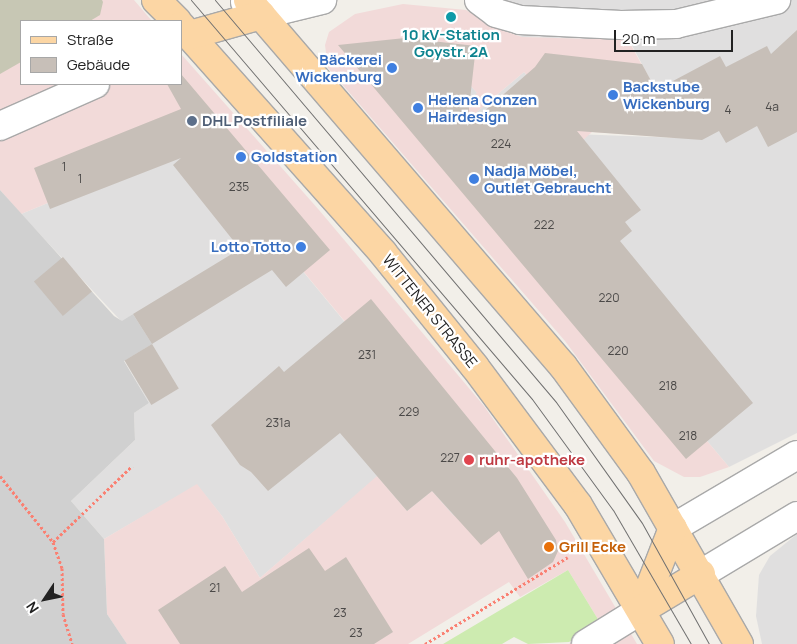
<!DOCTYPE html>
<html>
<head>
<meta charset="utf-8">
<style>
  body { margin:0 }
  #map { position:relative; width:797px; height:644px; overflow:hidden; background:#f2efe9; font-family:Manrope,sans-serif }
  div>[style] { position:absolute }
  .residential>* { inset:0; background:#e0dfdf }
  .commercial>* { inset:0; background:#f2dad9 }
  .religious>* { inset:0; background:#d0d0d0 }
  .construction>* { inset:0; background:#c7c7b4 }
  .grass>* { inset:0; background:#cdebb0 }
  .building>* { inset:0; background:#c7bfb8; transform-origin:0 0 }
  .path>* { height:3px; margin-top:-1.5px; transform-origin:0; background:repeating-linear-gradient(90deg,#fa8072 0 2.5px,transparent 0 5px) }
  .roads { filter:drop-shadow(1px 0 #a9a9a9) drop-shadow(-1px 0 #a9a9a9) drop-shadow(0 1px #a9a9a9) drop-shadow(0 -1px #a9a9a9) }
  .minor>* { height:28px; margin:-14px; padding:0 14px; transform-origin:14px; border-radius:14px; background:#fff }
  .major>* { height:28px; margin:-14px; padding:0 14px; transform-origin:14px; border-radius:14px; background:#fcd6a4 }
  .tram>* { height:1px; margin:-0.5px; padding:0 0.5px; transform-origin:0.5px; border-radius:0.5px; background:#707070 }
  .dots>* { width:14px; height:14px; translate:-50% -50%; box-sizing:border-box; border:2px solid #fff; border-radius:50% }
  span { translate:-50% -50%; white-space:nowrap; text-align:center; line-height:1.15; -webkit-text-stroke:4.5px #fff; paint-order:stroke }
  .number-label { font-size:12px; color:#4b4948 }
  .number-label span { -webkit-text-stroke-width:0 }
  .culture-label { font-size:15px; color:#0d838f; font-weight:700 }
  .shop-label { font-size:15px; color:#366cbe; font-weight:700 }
  .right { translate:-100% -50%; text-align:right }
  .left { translate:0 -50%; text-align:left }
  .service-label { font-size:15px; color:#4e5e75; font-weight:700 }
  .street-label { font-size:15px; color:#222 }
  .health-label { font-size:15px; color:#be3a42; font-weight:700 }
  .food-label { font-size:15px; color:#c56008; font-weight:700 }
  .legend { position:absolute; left:20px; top:20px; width:162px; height:65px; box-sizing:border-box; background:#fff; border:1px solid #a7a7a7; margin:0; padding:6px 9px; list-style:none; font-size:15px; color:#222 }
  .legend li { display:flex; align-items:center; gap:10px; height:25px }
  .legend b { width:25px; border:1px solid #a7a7a7 }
  .north { position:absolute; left:20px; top:574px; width:50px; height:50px; -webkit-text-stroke:4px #fff; paint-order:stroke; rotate:236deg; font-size:14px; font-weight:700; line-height:20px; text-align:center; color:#222 }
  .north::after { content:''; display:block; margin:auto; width:18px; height:22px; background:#222; clip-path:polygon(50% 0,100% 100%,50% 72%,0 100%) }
  .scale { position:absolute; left:614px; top:30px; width:119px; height:22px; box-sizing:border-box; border:2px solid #222; border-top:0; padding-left:6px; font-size:15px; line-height:18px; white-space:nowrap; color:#222; -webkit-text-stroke:4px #fff; paint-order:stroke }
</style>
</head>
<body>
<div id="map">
  <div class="residential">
    <i style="clip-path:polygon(494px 0,797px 0,797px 433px,729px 467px,407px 85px,464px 78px,478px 94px,472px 116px,524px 72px,573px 134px,681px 138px,627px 36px,589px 39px,522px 37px,496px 28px)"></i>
    <i style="clip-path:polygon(196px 142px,492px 500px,454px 517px,407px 511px,377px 477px,260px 578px,222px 516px,197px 485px,104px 539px,71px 501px,135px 440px,134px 413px,149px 403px,124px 360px,151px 344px,133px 314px,122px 322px,21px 214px)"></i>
    <i style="clip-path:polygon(797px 534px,797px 644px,762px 644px,756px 616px,759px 575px,770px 556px)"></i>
  </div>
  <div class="commercial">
    <i style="clip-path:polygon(0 0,134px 0,152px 21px,21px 21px,21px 84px,181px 84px,181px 54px,319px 210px,484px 406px,565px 522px,637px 644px,569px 644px,599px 621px,568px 570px,520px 597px,509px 582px,408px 644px,127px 644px,107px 614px,104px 539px,197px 484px,222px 516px,260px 578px,377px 476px,407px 511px,432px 491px,454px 516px,492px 499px,196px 142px,21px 214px,0 190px)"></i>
    <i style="clip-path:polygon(403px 4px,466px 10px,496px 28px,522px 37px,589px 39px,626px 36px,682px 138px,592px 132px,581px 142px,524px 72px,472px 116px,463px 106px,477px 93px,464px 78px,407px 85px,729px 467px,700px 477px,684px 477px,654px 461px,565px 341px,328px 68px,325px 45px,329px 32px,355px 14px)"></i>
  </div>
  <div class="religious">
    <i style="clip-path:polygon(0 190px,114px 316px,122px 321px,133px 314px,152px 344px,124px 361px,149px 403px,134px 413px,135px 440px,71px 501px,104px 539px,107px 614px,127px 644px,0 644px)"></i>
  </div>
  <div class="construction">
    <i style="clip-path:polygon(0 0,102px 0,103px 2px,100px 15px,90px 21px,21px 21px,21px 62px,0 74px)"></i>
  </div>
  <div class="grass">
    <i style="clip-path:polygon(568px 570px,599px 621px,569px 642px,528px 644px,514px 637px,502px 644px,443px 644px)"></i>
  </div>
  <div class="building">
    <i style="clip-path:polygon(797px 30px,797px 132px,768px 147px,757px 126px,726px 143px,719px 131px,702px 140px,577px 131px,641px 210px,625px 222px,632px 231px,620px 241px,753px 403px,686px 459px,338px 45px,405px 38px,476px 46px,467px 126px,535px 67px,545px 53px,642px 64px,656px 90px,720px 56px,726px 67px,767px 46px,771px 54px)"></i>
    <i style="clip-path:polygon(181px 74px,330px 250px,286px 287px,272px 270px,152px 344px,133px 314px,240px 249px,173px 165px,181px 158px,50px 209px,34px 168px,181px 109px,167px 84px,181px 84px)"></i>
    <i style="left:63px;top:257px;width:45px;height:38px;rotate:50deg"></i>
    <i style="clip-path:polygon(371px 299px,517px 478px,556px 540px,558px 551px,553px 562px,528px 579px,499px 531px,481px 545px,432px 491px,407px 511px,340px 433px,268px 491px,251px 472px,240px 465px,211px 425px,279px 366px,284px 372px)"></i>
    <i style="left:152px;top:344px;width:52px;height:32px;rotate:59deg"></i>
    <i style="clip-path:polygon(309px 548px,325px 571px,346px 557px,393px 632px,374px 644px,180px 644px,158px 610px,225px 566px,242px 592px)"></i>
  </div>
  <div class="path">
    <i style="left:0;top:476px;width:85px;rotate:51.2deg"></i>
    <i style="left:53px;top:542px;width:110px;rotate:-43.9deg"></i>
    <i style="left:53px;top:542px;width:28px;rotate:71deg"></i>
    <i style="left:62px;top:568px;width:46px;rotate:88.8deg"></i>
    <i style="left:63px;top:614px;width:31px;rotate:73deg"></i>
    <i style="left:425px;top:644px;width:167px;rotate:-31.3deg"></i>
  </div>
  <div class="roads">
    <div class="minor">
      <i style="left:479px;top:0;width:21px;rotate:37deg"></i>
      <i style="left:496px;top:13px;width:25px;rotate:16deg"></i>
      <i style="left:520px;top:20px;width:101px;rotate:2.8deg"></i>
      <i style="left:621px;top:25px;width:55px;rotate:-1deg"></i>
      <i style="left:676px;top:24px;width:103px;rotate:-13.5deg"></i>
      <i style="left:245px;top:2px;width:21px;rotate:39deg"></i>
      <i style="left:261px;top:15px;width:63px;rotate:-13.8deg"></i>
      <i style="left:0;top:126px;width:104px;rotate:-23.9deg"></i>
      <i style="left:673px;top:528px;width:144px;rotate:-30.5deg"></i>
      <i style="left:701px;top:574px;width:112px;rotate:-31.1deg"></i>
      <i style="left:586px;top:644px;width:65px;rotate:-31.7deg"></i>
    </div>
    <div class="major">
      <i style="left:156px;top:0;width:30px;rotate:45deg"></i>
      <i style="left:248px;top:0;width:483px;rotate:49.3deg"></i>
      <i style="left:563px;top:366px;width:132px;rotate:53.9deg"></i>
      <i style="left:641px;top:473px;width:197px;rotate:60.2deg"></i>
      <i style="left:181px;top:26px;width:304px;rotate:48.3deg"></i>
      <i style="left:383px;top:253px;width:146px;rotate:51.1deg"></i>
      <i style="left:475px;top:367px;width:172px;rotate:53.3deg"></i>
      <i style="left:578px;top:505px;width:161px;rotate:59.5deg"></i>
      <i style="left:190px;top:35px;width:74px;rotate:-15.7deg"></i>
      <i style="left:641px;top:610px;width:88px;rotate:-68.7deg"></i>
      <i style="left:641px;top:610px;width:70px;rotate:-31deg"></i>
    </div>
  </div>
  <div class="tram">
    <i style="left:191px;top:0;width:525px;rotate:49.48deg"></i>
    <i style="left:532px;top:399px;width:137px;rotate:53.9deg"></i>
    <i style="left:613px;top:510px;width:155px;rotate:59.8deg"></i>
    <i style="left:215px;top:0;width:527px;rotate:49.69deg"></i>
    <i style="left:556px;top:402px;width:148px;rotate:54.6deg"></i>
    <i style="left:642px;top:523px;width:138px;rotate:61deg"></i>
  </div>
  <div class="dots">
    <i style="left:451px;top:17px;background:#0f9aa8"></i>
    <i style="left:392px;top:68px;background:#3f7fe0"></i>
    <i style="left:613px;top:95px;background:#3f7fe0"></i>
    <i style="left:418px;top:108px;background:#3f7fe0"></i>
    <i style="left:192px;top:121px;background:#5c6f8a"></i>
    <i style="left:241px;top:157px;background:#3f7fe0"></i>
    <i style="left:474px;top:179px;background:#3f7fe0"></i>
    <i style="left:301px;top:247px;background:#3f7fe0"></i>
    <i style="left:469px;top:460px;background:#e0444e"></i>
    <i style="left:549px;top:547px;background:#e8710a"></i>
  </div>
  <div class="number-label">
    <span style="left:772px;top:107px">4a</span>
    <span style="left:728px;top:110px">4</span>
    <span style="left:501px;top:144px">224</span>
    <span style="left:64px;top:167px">1</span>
    <span style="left:80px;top:179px">1</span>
    <span style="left:239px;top:187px">235</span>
    <span style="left:544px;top:225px">222</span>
    <span style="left:609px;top:298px">220</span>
    <span style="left:618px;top:351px">220</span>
    <span style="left:367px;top:355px">231</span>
    <span style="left:668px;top:386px">218</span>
    <span style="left:409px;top:412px">229</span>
    <span style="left:278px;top:423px">231a</span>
    <span style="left:688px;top:436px">218</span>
    <span style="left:450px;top:458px">227</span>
    <span style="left:215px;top:588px">21</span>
    <span style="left:340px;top:613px">23</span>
    <span style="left:356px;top:633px">23</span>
  </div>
  <div class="culture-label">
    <span style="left:451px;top:43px">10 kV-Station<br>Goystr. 2A</span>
  </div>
  <div class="shop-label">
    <span class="right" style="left:382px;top:68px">Bäckerei<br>Wickenburg</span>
    <span class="left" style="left:623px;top:95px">Backstube<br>Wickenburg</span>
    <span class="left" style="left:428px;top:108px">Helena Conzen<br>Hairdesign</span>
    <span class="left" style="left:251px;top:157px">Goldstation</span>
    <span class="left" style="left:484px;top:179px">Nadja Möbel,<br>Outlet Gebraucht</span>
    <span class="right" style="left:291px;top:247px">Lotto Totto</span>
  </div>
  <div class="service-label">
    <span class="left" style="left:202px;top:121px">DHL Postfiliale</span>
  </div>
  <div class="street-label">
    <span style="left:430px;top:311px;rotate:51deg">WITTENER STRASSE</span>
  </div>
  <div class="health-label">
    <span class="left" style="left:479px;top:460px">ruhr-apotheke</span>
  </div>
  <div class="food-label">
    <span class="left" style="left:559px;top:547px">Grill Ecke</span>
  </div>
  <ul class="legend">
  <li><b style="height:6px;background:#fcd6a4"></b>Straße</li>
  <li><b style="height:14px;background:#c7bfb8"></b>Gebäude</li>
  </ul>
  <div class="north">N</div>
  <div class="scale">20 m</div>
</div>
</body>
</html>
